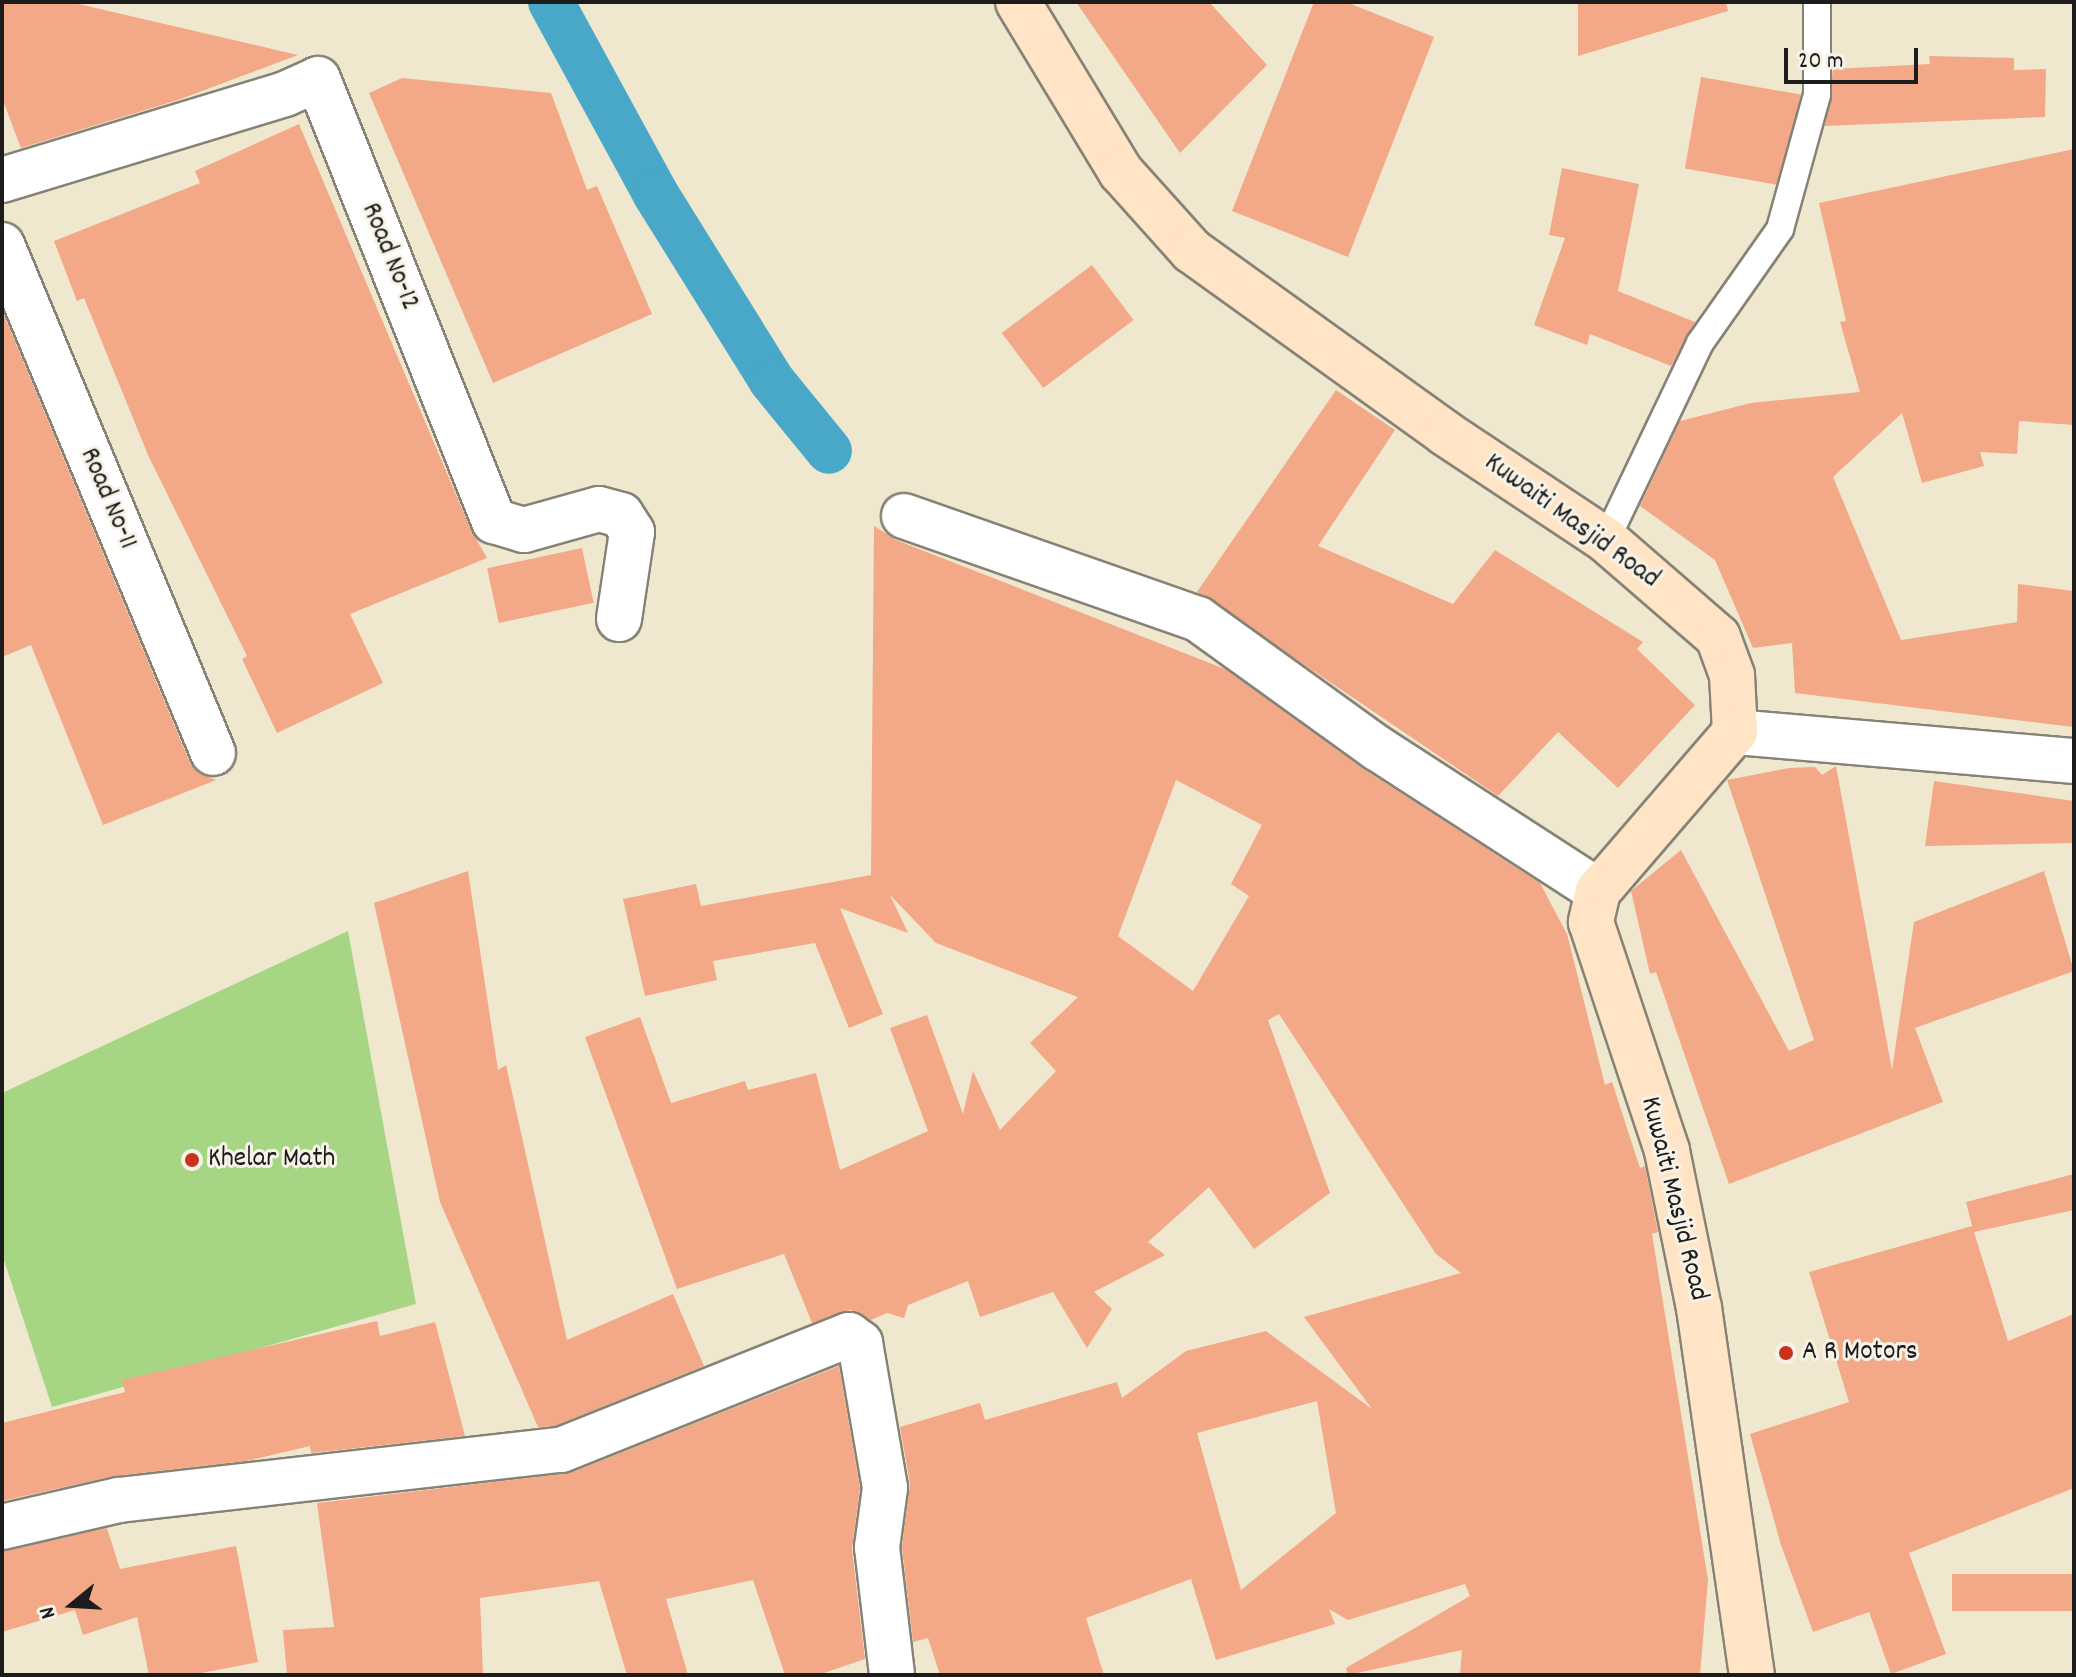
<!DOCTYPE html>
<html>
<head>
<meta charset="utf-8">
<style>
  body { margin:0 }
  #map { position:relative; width:2076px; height:1677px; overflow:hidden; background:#efe8cf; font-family:Dekko,sans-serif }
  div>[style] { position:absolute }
  .green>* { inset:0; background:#a6d684 }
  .canal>* { height:46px; margin:-23px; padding:0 23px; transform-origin:23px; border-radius:23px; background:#49a8c8 }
  .building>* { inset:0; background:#f3a887; transform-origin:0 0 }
  .roads { filter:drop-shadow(2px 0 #868276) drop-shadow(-2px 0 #868276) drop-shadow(0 2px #868276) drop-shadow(0 -2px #868276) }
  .lane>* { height:26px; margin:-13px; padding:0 13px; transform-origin:13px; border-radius:13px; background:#fff }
  .street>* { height:44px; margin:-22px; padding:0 22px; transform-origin:22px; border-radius:22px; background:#fff }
  .secondary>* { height:44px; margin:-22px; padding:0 22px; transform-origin:22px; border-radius:22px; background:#ffe4c6 }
  .dots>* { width:22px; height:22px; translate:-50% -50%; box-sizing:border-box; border:4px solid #f7f3e8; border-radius:50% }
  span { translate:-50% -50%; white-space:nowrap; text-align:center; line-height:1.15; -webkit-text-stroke:6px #f7f3e8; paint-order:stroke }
  .street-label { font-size:28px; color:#1c1c1c }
  .poi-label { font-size:28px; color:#1c1c1c }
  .left { translate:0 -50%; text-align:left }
  .frame { position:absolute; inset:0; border:4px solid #1c1c1c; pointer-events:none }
  .north { position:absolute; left:32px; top:1565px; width:80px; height:80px; -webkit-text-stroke:6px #f7f3e8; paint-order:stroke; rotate:252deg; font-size:22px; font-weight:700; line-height:32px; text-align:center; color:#1c1c1c }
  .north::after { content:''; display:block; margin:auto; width:28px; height:36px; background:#1c1c1c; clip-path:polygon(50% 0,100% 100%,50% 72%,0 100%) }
  .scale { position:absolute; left:1784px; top:48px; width:134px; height:36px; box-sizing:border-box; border:4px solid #1c1c1c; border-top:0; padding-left:10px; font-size:24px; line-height:28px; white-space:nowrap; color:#1c1c1c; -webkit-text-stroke:6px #f7f3e8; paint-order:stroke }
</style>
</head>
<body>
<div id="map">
  <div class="green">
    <i style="clip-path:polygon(348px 931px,416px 1304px,52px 1407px,2px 1254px,2px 1093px)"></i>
  </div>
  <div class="canal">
    <i style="left:551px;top:2px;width:217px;rotate:61.4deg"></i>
    <i style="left:655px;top:193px;width:221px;rotate:58.1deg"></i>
    <i style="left:772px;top:381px;width:90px;rotate:50.8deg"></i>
  </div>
  <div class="building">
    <i style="clip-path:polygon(2px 2px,70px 2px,298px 55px,178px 100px,21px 148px,2px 98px)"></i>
    <i style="clip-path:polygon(1076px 2px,1209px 2px,1267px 65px,1180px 153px)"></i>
    <i style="clip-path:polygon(1314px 2px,1346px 2px,1434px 37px,1348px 257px,1232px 211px)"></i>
    <i style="clip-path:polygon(1578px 2px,1726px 2px,1728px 11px,1578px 56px)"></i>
    <i style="clip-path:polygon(1929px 56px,2014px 58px,2014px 70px,2046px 69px,2045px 117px,1825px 126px,1833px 69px,1930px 64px)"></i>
    <i style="left:1701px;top:77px;width:101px;height:93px;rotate:10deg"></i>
    <i style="clip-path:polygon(402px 78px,551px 93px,587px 190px,597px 186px,652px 314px,493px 383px,369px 93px)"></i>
    <i style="clip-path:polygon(299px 124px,471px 530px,487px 558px,350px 614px,383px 683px,277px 733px,242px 659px,247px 656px,148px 455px,84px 298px,77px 301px,54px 241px,200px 183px,195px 171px)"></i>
    <i style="clip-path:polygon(2074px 149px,2074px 425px,2019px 421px,2017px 454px,1980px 452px,1984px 466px,1922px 483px,1902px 413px,1833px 477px,1901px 640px,2017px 622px,2018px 584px,2074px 591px,2074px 727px,1795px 693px,1792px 643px,1753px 648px,1715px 560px,1640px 506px,1680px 421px,1751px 403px,1860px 392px,1840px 322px,1846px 321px,1819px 203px)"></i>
    <i style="clip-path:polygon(1562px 168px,1639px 184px,1618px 291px,1695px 322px,1671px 366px,1590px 334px,1587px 345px,1534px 325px,1565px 238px,1549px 235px)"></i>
    <i style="left:1092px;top:265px;width:69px;height:113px;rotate:53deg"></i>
    <i style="clip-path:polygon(2px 310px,190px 763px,198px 773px,216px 780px,103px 825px,31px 645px,2px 657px)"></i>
    <i style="clip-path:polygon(1336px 390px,1395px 430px,1318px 546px,1453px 604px,1495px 550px,1643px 642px,1637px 649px,1695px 705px,1618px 788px,1558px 732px,1498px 796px,1197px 592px)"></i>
    <i style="clip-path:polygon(evenodd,874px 526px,896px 540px,1225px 669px,1362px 768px,1540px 883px,1567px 934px,1605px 1085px,1612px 1082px,1640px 1168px,1645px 1166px,1658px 1232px,1652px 1234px,1708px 1580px,1700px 1675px,1460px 1675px,1462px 1650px,1348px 1675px,1346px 1668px,1470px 1596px,1465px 1584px,1348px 1620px,1329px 1609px,1335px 1624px,1216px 1660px,1191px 1579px,1086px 1618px,1104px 1675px,940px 1675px,928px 1638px,913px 1642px,902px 1547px,910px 1484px,900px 1427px,980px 1403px,985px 1420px,1117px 1382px,1122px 1398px,1186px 1351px,1266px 1331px,1372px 1409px,1304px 1317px,1461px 1273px,1436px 1254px,1279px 1014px,1268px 1020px,1330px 1193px,1254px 1249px,1209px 1187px,1148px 1242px,1165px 1255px,1094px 1292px,1112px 1309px,1087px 1348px,1053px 1292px,980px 1317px,968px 1281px,908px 1305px,904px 1318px,887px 1313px,871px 1320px,851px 1310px,812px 1323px,784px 1254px,677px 1289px,585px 1037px,640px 1017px,671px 1103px,745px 1081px,748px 1090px,816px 1073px,840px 1170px,928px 1131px,890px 1028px,927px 1015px,963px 1114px,973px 1071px,1000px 1130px,1056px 1071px,1030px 1043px,1078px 997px,936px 943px,890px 895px,908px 933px,840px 908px,883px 1014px,849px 1028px,815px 943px,713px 961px,717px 980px,645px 996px,623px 899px,696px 884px,701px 906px,871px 875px,874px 526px,1176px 780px,1262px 825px,1231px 884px,1249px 896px,1193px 991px,1118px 936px,1176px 780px,874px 526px,1317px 1401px,1336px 1513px,1241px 1590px,1197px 1433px,1317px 1401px)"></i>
    <i style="left:582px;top:548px;width:56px;height:97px;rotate:78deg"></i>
    <i style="clip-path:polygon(1836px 766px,1892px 1070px,1914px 922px,2044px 871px,2074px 971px,1915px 1028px,1943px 1102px,1729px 1184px,1656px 972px,1650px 974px,1631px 891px,1681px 850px,1789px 1051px,1814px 1040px,1727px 780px,1789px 768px,1815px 767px,1822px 775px)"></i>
    <i style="clip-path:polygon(1934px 781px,2074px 801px,2074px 843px,1925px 846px)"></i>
    <i style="clip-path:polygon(468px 871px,498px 1070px,506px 1065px,567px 1340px,673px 1294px,704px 1366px,555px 1426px,538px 1427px,440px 1202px,374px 903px)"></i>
    <i style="clip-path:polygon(2074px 1174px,2074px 1210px,1974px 1232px,2008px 1341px,2074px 1314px,2074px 1488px,1909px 1553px,1946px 1654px,1891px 1674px,1869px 1612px,1813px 1632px,1781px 1545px,1750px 1434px,1849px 1402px,1809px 1272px,1972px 1226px,1966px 1202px)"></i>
    <i style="clip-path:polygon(377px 1321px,380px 1336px,435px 1322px,465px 1436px,311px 1453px,310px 1446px,246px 1461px,114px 1476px,2px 1501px,2px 1423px,125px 1392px,122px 1380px)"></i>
    <i style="clip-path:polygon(839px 1366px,860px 1488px,852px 1550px,865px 1659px,818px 1675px,785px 1675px,753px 1580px,666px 1599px,688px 1675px,627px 1675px,599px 1581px,480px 1598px,483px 1675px,287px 1675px,283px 1630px,334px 1627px,317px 1503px,570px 1473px)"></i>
    <i style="clip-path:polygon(107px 1528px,120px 1569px,236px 1546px,258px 1662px,191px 1675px,149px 1675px,137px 1617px,83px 1635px,75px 1610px,2px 1632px,2px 1551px)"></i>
    <i style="left:2074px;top:1574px;width:37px;height:122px;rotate:90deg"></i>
  </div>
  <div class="roads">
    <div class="lane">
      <i style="left:1606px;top:540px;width:218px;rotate:-64.5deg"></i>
      <i style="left:1700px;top:343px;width:139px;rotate:-54.9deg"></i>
      <i style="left:1780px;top:229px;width:139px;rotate:-74.6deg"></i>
      <i style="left:1817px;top:95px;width:93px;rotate:-90deg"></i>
    </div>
    <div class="street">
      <i style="left:2px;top:180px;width:296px;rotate:-16.9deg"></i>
      <i style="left:285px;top:94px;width:36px;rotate:-24deg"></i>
      <i style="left:318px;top:79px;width:476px;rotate:68.3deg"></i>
      <i style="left:494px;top:521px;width:31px;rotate:17deg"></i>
      <i style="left:524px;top:530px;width:78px;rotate:-15.6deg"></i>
      <i style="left:599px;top:509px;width:23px;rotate:15deg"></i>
      <i style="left:621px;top:515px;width:20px;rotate:57deg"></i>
      <i style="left:632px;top:532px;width:88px;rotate:98.5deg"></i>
      <i style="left:2px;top:245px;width:550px;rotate:67.44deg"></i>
      <i style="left:904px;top:516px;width:312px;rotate:19.3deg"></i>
      <i style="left:1198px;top:619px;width:221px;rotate:35.8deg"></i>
      <i style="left:1377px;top:748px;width:263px;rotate:32.9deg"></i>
      <i style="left:1735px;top:732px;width:340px;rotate:4.9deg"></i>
      <i style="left:2px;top:1527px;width:120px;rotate:-13deg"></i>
      <i style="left:119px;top:1500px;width:445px;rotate:-6.5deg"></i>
      <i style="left:561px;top:1450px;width:310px;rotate:-21.8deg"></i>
      <i style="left:849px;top:1335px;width:14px;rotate:36deg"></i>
      <i style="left:860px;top:1343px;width:147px;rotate:80.2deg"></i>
      <i style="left:885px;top:1488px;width:60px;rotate:97.7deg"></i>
      <i style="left:877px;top:1547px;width:129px;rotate:83.3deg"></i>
    </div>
    <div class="secondary">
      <i style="left:1018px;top:2px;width:199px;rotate:58.8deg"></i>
      <i style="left:1121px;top:172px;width:106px;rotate:48.1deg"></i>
      <i style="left:1192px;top:251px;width:312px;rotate:35.7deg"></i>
      <i style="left:1445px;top:433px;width:193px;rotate:33.6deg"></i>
      <i style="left:1606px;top:540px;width:148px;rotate:40.9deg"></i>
      <i style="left:1718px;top:637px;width:40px;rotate:69.8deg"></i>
      <i style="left:1732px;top:675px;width:57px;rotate:87deg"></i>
      <i style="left:1735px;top:732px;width:210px;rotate:130.7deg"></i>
      <i style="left:1598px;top:891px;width:32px;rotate:103deg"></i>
      <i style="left:1591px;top:922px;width:241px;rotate:71.6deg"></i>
      <i style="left:1667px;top:1151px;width:160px;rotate:78.5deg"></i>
      <i style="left:1699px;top:1308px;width:371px;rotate:81.8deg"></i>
    </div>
  </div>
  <div class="dots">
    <i style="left:192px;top:1160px;background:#c8321e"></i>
    <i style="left:1786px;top:1353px;background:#c8321e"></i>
  </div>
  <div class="street-label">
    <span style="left:389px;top:257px;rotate:68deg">Road No-12</span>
    <span style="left:107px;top:499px;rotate:67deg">Road No-11</span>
    <span style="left:1571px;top:522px;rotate:36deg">Kuwaiti Masjid Road</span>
    <span style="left:1673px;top:1199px;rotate:76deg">Kuwaiti Masjid Road</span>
  </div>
  <div class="poi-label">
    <span class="left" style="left:208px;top:1160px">Khelar Math</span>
    <span class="left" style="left:1802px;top:1353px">A R Motors</span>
  </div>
  <div class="frame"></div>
  <div class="north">N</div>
  <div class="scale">20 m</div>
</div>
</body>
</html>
